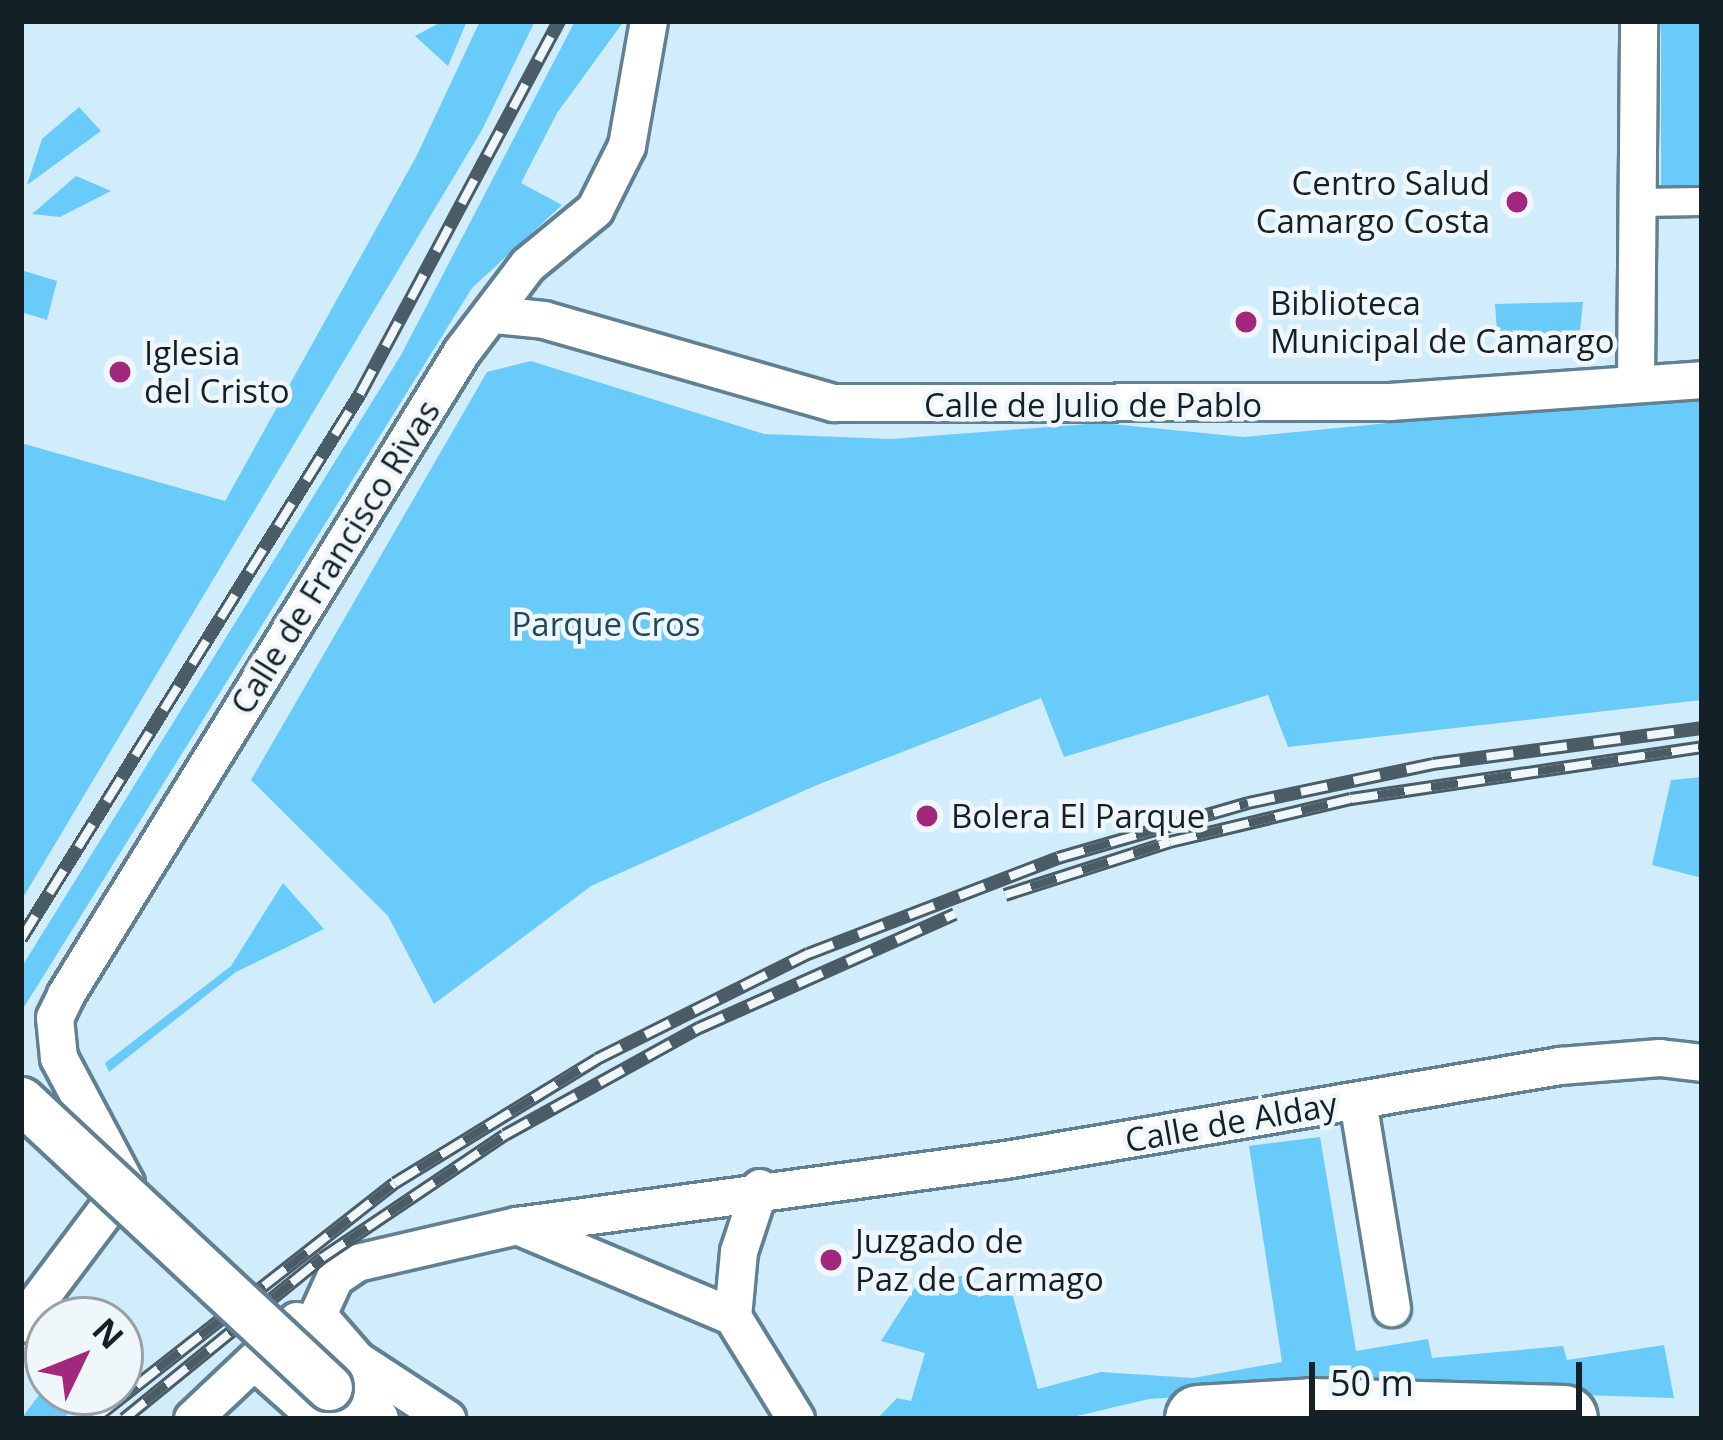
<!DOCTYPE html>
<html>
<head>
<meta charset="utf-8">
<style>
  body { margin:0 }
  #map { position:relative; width:1723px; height:1440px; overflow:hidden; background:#d1edfc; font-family:"Open Sans",sans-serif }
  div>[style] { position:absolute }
  .green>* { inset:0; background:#69cbf9; transform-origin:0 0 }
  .roads { filter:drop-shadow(3px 0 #618192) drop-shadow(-3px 0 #618192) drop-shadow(0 3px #618192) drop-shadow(0 -3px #618192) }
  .pedestrian>* { height:27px; margin:-13.5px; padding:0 13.5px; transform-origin:13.5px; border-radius:13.5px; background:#fff }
  .minor>* { height:36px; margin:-18px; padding:0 18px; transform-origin:18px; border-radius:18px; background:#fff }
  .tertiary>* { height:45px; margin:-22.5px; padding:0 22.5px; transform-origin:22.5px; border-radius:22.5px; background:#fff }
  .motorway>* { height:66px; margin:-33px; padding:0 33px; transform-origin:33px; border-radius:33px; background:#fff }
  .rail>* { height:14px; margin-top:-7px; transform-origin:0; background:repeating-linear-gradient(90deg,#f0f7fb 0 27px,#4a5c65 0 54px); box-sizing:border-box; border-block:3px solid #4a5c65 }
  .bridges { filter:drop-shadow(3px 0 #618192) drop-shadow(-3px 0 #618192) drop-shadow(0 3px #618192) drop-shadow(0 -3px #618192) }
  .tertiary-bridge>* { height:45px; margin:-22.5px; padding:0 22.5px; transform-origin:22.5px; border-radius:22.5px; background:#fff }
  .dots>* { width:33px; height:33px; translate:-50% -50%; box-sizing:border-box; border:6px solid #f0f7fb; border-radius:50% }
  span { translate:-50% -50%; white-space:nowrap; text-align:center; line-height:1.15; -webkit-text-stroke:9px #f0f7fb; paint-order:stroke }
  .poi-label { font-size:33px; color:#132127 }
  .right { translate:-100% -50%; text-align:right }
  .left { translate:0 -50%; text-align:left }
  .street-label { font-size:33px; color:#132127 }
  .park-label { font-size:33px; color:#1e4a5d }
  .frame { position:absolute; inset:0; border:24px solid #132127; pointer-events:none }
  .north { position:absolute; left:24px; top:1296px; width:120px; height:120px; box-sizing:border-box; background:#f0f7fb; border:3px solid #98a1a6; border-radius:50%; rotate:47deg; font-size:33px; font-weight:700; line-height:48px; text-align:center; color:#132127 }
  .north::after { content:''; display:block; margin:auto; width:42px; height:54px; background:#a3287d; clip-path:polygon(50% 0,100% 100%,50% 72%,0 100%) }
  .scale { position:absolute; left:1309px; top:1362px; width:273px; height:54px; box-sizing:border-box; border:6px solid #132127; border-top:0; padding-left:15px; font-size:36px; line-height:42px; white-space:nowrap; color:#132127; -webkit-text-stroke:9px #f0f7fb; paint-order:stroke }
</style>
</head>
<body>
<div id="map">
  <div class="green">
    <i style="clip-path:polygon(443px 21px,467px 21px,448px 66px,415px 36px)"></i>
    <i style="clip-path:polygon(480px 21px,535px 21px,483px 128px,21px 901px,21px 443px,225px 501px,416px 157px)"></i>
    <i style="clip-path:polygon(575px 21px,624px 21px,557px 113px,521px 183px,562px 205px,472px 288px,21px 1012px,21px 968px,401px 355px)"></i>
    <i style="left:1661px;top:21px;width:41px;height:164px"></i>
    <i style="clip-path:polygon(79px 107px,101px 131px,27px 185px,42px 139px)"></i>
    <i style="clip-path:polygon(76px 176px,111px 191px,60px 217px,32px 214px)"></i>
    <i style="clip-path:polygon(21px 270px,57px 281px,47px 320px,21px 312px)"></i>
    <i style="clip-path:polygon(1583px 302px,1579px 339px,1498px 346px,1495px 304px)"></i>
    <i style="clip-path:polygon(531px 361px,764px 434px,891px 439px,1101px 423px,1244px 437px,1637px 399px,1702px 400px,1702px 700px,1288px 747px,1268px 695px,1064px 757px,1041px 698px,817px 785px,591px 886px,434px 1004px,388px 916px,251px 780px,487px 372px)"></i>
    <i style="clip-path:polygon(1702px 777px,1702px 878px,1652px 865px,1671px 780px)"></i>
    <i style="clip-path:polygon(283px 883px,324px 929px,236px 972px,109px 1072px,105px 1063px,231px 966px)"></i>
    <i style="clip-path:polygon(1320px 1137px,1356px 1351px,1428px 1339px,1432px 1358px,1563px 1346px,1567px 1360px,1664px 1345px,1674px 1398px,1346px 1387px,1149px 1399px,1064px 1419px,877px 1419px,897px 1398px,911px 1401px,925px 1353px,881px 1341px,923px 1275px,925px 1282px,973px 1274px,978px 1297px,1011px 1289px,1038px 1389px,1101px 1372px,1193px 1378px,1282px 1362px,1249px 1146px)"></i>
    <i style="clip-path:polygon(48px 1383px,48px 1392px,66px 1392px,78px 1405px,62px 1419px,21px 1419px)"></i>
  </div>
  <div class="roads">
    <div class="pedestrian">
      <i style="left:1637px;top:202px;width:65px;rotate:-0.9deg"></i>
    </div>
    <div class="minor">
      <i style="left:495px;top:315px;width:49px;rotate:5.8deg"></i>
      <i style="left:544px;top:320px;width:302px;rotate:16deg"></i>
      <i style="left:834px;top:403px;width:556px;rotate:-0.1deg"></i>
      <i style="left:1390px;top:402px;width:313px;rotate:-4deg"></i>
      <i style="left:1636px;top:382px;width:361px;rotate:-89.5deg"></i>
      <i style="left:1358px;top:1101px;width:210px;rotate:80.7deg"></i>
      <i style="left:760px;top:1188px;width:67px;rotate:108.2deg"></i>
      <i style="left:739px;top:1252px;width:65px;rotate:95.3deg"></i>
      <i style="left:733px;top:1317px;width:120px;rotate:58.3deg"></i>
      <i style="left:517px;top:1226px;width:234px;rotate:22.8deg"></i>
      <i style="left:318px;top:1315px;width:41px;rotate:-65.3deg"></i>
      <i style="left:335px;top:1278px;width:27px;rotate:-34deg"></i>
      <i style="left:357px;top:1263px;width:164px;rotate:-13deg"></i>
      <i style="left:517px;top:1226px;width:493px;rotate:-7.7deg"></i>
      <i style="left:1006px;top:1160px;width:562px;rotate:-9.63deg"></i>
      <i style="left:1560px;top:1066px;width:100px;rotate:-4.6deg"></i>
      <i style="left:1660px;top:1058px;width:42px;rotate:6.8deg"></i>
      <i style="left:318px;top:1315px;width:60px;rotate:49.1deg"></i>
      <i style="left:357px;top:1360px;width:108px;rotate:33.2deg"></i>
      <i style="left:21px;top:1324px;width:175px;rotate:-53.1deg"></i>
      <i style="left:126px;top:1184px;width:143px;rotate:-118deg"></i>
      <i style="left:59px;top:1058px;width:40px;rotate:-95.7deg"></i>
      <i style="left:55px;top:1018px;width:25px;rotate:-64deg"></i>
      <i style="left:66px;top:995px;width:755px;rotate:-58.37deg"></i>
      <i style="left:462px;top:352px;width:109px;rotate:-52.8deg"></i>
      <i style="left:528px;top:265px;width:87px;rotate:-39.4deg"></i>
      <i style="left:595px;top:210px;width:72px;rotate:-63.4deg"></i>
      <i style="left:627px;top:146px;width:127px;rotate:-80deg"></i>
      <i style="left:255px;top:1362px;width:86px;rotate:41.7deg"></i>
      <i style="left:193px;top:1419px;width:143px;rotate:-43.3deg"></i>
    </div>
    <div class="tertiary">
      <i style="left:329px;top:1387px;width:56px;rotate:34.8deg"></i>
    </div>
    <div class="motorway">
      <i style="left:1199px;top:1419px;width:113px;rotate:-3.5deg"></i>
      <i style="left:1312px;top:1412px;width:252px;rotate:1.6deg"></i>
    </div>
  </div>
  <div class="rail">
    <i style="left:1005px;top:895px;width:173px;rotate:-17.8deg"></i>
    <i style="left:1170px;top:842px;width:186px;rotate:-13.4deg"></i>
    <i style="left:1351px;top:799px;width:355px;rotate:-8.4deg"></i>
    <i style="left:21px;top:939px;width:642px;rotate:-58.12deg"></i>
    <i style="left:360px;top:394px;width:423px;rotate:-61.9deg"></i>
    <i style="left:94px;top:1419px;width:382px;rotate:-38.1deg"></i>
    <i style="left:395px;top:1183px;width:237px;rotate:-31.5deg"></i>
    <i style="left:597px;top:1059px;width:236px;rotate:-26.5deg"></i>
    <i style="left:808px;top:954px;width:268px;rotate:-21deg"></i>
    <i style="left:1058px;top:858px;width:198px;rotate:-16.1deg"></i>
    <i style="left:1248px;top:803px;width:189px;rotate:-11.9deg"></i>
    <i style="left:1433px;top:764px;width:271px;rotate:-7.6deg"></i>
    <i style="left:124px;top:1419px;width:255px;rotate:-39.1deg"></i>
    <i style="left:322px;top:1258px;width:220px;rotate:-33.9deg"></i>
    <i style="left:505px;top:1135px;width:222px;rotate:-28.9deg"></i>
    <i style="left:699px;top:1028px;width:280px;rotate:-24deg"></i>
  </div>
  <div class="bridges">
    <div class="tertiary-bridge">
      <i style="left:21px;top:1100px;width:421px;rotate:43deg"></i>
    </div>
  </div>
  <div class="dots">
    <i style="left:1517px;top:202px;background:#a3287d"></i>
    <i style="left:1246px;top:322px;background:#a3287d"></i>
    <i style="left:120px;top:372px;background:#a3287d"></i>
    <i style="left:927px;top:816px;background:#a3287d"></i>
    <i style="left:831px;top:1260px;background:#a3287d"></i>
  </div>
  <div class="poi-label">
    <span class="right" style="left:1490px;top:202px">Centro Salud<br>Camargo Costa</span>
    <span class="left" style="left:1270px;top:322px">Biblioteca<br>Municipal de Camargo</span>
    <span class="left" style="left:144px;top:372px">Iglesia<br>del Cristo</span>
    <span class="left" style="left:951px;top:816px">Bolera El Parque</span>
    <span class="left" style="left:855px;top:1260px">Juzgado de<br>Paz de Carmago</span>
  </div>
  <div class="street-label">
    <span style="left:1093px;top:405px">Calle de Julio de Pablo</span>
    <span style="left:335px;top:557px;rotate:-58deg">Calle de Francisco Rivas</span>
    <span style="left:1231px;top:1122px;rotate:-10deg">Calle de Alday</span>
  </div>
  <div class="park-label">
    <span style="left:606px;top:624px">Parque Cros</span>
  </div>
  <div class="frame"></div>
  <div class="north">N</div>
  <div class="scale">50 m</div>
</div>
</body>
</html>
